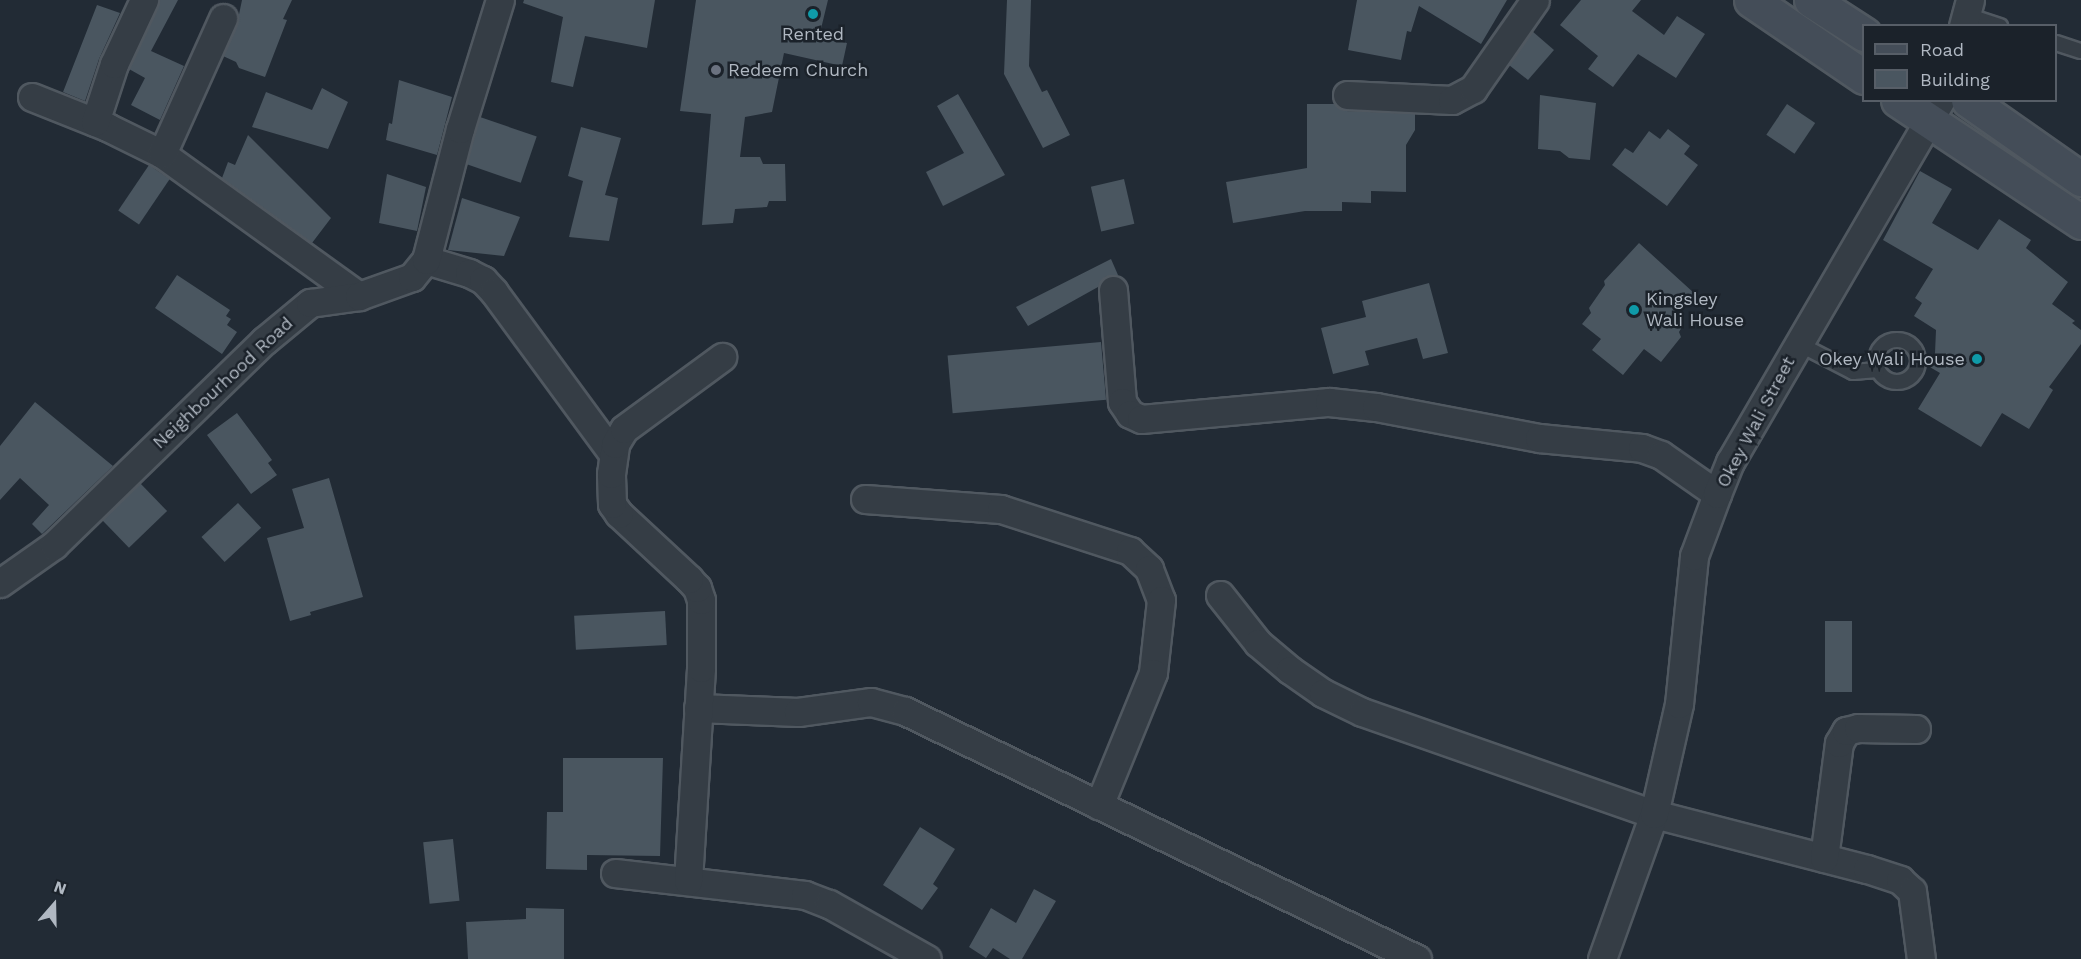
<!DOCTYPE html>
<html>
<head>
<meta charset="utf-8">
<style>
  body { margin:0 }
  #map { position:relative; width:2081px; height:959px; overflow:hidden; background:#222b35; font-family:"Work Sans",sans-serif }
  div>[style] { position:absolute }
  .building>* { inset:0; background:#4a5660; transform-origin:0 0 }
  .roads { filter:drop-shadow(2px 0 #505860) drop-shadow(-2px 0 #505860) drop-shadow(0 2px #505860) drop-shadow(0 -2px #505860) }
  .lane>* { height:14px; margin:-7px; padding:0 7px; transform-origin:7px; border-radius:7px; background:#353d45 }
  .lane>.ring { margin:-7px; padding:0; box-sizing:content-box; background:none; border:14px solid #353d45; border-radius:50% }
  .street>* { height:27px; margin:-13.5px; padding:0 13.5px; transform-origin:13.5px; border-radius:13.5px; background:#353d45 }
  .secondary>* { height:33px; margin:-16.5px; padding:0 16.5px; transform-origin:16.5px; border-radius:16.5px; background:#444d58 }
  .dots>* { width:16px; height:16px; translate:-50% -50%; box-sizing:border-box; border:3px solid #1b222a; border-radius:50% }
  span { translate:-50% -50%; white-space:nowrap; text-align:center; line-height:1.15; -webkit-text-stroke:5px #1b222a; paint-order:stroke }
  .poi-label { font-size:18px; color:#b0b8c2 }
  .left { translate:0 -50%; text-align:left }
  .right { translate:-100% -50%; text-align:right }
  .street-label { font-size:18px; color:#b0b8c2 }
  .legend { position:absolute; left:1862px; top:24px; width:195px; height:78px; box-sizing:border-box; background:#1b222a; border:2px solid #575e67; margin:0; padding:8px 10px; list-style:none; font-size:18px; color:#b0b8c2 }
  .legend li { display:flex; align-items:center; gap:12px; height:30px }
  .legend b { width:30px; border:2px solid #575e67 }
  .north { position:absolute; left:24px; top:875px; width:60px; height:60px; -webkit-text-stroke:4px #1b222a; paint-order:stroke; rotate:20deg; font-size:16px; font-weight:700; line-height:24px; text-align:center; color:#b0b8c2 }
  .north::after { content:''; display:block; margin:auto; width:21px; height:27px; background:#b0b8c2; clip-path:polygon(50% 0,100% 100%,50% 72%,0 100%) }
</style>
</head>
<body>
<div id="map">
  <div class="building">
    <i style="clip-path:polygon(160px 0,178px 0,151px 51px,184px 66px,160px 120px,131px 105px,145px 78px,129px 69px)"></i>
    <i style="clip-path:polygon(242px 0,292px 0,283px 19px,287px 20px,265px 77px,239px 68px,236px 62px,223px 56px,237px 24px)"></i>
    <i style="clip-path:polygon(524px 0,655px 0,647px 48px,585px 36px,573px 87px,551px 82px,563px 17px,523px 3px)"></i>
    <i style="clip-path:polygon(696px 0,828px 0,819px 37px,847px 43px,842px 66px,784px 53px,772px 112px,745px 117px,740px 157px,760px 157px,763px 164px,785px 164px,786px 201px,769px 201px,767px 207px,735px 209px,733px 223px,702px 225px,711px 114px,680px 111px)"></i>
    <i style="clip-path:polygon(1007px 0,1031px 0,1029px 66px,1042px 92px,1047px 90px,1070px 135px,1043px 148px,1004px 74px)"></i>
    <i style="clip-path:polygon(1357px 0,1507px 0,1481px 44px,1419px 6px,1411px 32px,1407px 31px,1401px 60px,1348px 50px)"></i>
    <i style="clip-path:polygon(1581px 0,1641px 0,1632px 11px,1664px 35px,1677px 16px,1705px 34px,1676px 78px,1638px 54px,1613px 87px,1588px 69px,1598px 56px,1560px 25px)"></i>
    <i style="clip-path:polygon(97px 5px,120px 13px,99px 59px,85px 101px,63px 92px)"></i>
    <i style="clip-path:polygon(1532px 31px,1554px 50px,1528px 80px,1509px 65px)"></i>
    <i style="clip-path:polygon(399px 80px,452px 97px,437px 155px,386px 140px,389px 123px,392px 124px)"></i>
    <i style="clip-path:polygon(322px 88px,348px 102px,328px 149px,252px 127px,266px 92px,312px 110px)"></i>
    <i style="clip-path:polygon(958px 94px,1005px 175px,943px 206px,926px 172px,964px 153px,937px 106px)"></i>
    <i style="clip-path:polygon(1540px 95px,1596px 103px,1590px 160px,1569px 158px,1560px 151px,1538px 149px)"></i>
    <i style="clip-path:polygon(1307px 104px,1335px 104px,1346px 111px,1415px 114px,1415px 130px,1406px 145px,1406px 192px,1371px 191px,1371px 203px,1342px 202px,1342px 211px,1305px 211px,1233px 223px,1226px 182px,1307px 168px)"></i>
    <i style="left:1787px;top:104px;width:34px;height:37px;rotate:34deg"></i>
    <i style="left:480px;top:117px;width:60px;height:49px;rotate:19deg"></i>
    <i style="clip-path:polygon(581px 127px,621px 138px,605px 195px,618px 198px,609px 241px,569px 237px,583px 181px,568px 176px)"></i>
    <i style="clip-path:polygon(1668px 129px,1690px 146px,1684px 154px,1698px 165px,1667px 206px,1612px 165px,1625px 148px,1633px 153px,1649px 131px,1660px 139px)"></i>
    <i style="clip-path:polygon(248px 135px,331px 218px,312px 243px,222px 178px,228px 162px,235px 165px)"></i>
    <i style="left:149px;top:165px;width:25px;height:55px;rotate:34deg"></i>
    <i style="clip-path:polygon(1920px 171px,1952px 189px,1932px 223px,1978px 250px,1999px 219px,2031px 240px,2026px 248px,2068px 282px,2052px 304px,2075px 321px,2072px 323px,2081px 330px,2081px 344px,2049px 387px,2053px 390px,2029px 429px,2002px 413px,1981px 447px,1918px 409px,1940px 373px,1928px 366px,1935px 353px,1936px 330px,1914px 316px,1922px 303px,1915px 298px,1933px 269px,1883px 240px)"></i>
    <i style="clip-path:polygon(387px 174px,426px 187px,417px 231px,379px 223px)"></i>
    <i style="left:1124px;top:179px;width:46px;height:34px;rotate:77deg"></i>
    <i style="clip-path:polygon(462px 198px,520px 217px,504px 256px,448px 250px)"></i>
    <i style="clip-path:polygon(1639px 243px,1694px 293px,1674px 315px,1682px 327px,1679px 332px,1681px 337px,1661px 362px,1644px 349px,1623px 375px,1592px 350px,1601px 339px,1582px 324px,1591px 313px,1589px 308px,1605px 285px,1604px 281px)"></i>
    <i style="clip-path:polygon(1111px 259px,1118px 275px,1105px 277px,1098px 287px,1028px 326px,1016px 307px)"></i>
    <i style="clip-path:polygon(177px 275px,230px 310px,226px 316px,231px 319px,227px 325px,237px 332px,222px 354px,155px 308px)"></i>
    <i style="clip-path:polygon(1429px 283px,1448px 353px,1423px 359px,1417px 338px,1365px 351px,1369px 365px,1333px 374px,1321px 328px,1366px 317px,1362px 301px)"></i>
    <i style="left:1101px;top:342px;width:58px;height:154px;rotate:85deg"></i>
    <i style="clip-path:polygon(35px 402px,113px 466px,42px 534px,32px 524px,49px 505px,20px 478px,0 500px,0 446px)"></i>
    <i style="clip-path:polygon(237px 413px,272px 460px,268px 463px,277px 475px,251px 494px,207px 435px)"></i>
    <i style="clip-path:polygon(329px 478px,363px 597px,310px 612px,311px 615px,290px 621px,267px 538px,304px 528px,292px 489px)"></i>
    <i style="left:140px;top:483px;width:39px;height:53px;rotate:46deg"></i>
    <i style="left:238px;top:503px;width:34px;height:50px;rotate:47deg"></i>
    <i style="left:665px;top:611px;width:34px;height:91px;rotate:87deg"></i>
    <i style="left:1825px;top:621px;width:27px;height:71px"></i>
    <i style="clip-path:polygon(563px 758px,663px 758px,660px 856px,587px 855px,587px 870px,546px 869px,547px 812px,563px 812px)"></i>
    <i style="clip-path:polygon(920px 827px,955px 849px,933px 884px,938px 888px,922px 910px,883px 885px)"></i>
    <i style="left:453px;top:839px;width:62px;height:30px;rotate:84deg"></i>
    <i style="clip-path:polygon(1034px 889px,1056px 901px,1022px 959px,1010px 959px,993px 948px,986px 958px,969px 947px,991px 908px,1016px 923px)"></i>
    <i style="clip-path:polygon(526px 908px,564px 909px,564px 959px,468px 959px,466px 922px,526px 919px)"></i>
  </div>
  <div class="roads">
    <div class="lane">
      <i style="left:1966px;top:15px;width:36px;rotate:18deg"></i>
      <i style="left:2056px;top:43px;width:26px;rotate:18deg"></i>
      <i class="ring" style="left:1876px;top:340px;width:28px;height:28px"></i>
      <i style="left:1799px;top:344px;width:61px;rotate:27.4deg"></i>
      <i style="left:1853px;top:372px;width:24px;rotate:-5deg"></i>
    </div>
    <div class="street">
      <i style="left:1963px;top:26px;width:27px;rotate:-75deg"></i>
      <i style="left:1347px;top:95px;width:105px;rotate:2.7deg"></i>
      <i style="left:1452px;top:100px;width:24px;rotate:-28deg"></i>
      <i style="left:1473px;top:89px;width:108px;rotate:-55.1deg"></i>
      <i style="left:32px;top:97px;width:81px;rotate:21.8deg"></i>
      <i style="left:107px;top:127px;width:61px;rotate:26.1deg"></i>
      <i style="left:162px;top:154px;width:243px;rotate:35.8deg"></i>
      <i style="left:95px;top:122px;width:61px;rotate:-71.9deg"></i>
      <i style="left:114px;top:64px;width:71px;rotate:-64.9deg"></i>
      <i style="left:162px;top:154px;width:149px;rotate:-65.8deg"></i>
      <i style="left:426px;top:260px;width:45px;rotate:16.8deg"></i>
      <i style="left:469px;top:273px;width:16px;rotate:27deg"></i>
      <i style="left:483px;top:280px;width:16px;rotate:47deg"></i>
      <i style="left:494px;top:292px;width:201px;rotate:53.7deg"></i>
      <i style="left:1113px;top:290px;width:112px;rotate:85.4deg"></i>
      <i style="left:1122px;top:402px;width:14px;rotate:56deg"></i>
      <i style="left:1130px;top:414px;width:12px;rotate:24deg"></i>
      <i style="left:1141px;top:419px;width:189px;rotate:-5.2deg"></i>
      <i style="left:1329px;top:402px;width:47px;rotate:6.1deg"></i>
      <i style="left:1376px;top:407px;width:166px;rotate:10.8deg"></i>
      <i style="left:1539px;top:438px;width:103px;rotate:5.5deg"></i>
      <i style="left:1642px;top:448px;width:20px;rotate:20deg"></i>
      <i style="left:1661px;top:455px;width:68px;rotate:34.9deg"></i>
      <i style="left:865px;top:499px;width:136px;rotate:4.2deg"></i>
      <i style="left:1001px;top:509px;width:136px;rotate:18deg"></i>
      <i style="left:1130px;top:551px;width:26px;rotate:43deg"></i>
      <i style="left:1149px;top:569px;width:33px;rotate:69deg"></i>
      <i style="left:1161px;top:600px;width:73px;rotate:96.3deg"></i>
      <i style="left:1153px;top:673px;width:143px;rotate:112.2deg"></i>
      <i style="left:0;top:583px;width:66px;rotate:-35.1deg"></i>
      <i style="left:54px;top:545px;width:293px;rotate:-44.2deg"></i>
      <i style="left:264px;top:341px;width:60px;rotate:-39.6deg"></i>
      <i style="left:310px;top:303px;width:49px;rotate:-8.1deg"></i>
      <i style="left:359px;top:296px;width:56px;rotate:-19.7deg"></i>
      <i style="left:412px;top:277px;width:22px;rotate:-51deg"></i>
      <i style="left:426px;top:260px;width:135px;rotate:-75.5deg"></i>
      <i style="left:460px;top:129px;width:135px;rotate:-72.8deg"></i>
      <i style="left:1220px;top:595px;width:61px;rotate:51.6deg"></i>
      <i style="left:1258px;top:643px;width:42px;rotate:40.2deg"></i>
      <i style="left:1290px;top:670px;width:40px;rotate:34.9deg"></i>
      <i style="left:1323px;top:693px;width:43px;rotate:26deg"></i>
      <i style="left:1362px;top:712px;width:309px;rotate:19.3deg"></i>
      <i style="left:1654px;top:814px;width:220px;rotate:14.5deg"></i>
      <i style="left:1867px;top:869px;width:35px;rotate:18deg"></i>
      <i style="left:1900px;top:880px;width:16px;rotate:43deg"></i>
      <i style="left:1912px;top:891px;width:69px;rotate:82.5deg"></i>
      <i style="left:698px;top:708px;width:100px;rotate:2.3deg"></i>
      <i style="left:798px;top:712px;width:74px;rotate:-7.8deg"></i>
      <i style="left:871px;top:702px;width:35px;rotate:15deg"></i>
      <i style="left:905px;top:711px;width:569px;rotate:25.84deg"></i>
      <i style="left:1824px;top:858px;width:116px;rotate:-82.6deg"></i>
      <i style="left:1839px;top:743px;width:14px;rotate:-60deg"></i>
      <i style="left:1846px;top:731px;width:12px;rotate:-14deg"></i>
      <i style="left:1858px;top:728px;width:58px;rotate:1deg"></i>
      <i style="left:615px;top:873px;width:191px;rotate:6.6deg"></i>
      <i style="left:805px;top:895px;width:26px;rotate:21deg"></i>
      <i style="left:829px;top:904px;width:112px;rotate:29.3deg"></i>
      <i style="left:688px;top:881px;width:213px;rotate:-86.5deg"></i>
      <i style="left:701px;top:668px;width:68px;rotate:-90deg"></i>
      <i style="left:701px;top:600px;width:13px;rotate:-108deg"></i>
      <i style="left:697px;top:588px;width:12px;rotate:-132deg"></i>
      <i style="left:689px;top:579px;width:96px;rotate:-137.1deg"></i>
      <i style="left:619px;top:514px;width:12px;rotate:-125deg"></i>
      <i style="left:612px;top:504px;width:30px;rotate:-92deg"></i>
      <i style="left:611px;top:474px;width:30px;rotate:-82deg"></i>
      <i style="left:615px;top:444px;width:17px;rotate:-59deg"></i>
      <i style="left:624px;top:429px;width:122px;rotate:-36.3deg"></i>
      <i style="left:1602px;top:959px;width:154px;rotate:-70.3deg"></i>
      <i style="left:1654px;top:814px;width:113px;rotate:-77.2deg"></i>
      <i style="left:1679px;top:704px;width:149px;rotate:-84.2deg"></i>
      <i style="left:1694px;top:556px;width:66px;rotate:-69.6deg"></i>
      <i style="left:1717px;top:494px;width:35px;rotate:-68deg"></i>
      <i style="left:1730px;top:462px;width:419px;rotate:-59.8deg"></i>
    </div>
    <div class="secondary">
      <i style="left:1751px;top:0;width:137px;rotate:34.3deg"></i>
      <i style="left:1811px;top:0;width:63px;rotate:32.7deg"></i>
      <i style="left:1898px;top:100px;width:220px;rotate:33.7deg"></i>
      <i style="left:1968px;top:100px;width:138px;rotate:35deg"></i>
    </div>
  </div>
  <div class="dots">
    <i style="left:813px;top:14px;background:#0f9aa8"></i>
    <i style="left:716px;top:70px;background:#6b7280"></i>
    <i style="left:1634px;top:310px;background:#0f9aa8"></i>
    <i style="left:1977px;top:359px;background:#0f9aa8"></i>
  </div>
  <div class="poi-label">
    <span style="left:813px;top:34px">Rented</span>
    <span class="left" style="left:728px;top:70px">Redeem Church</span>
    <span class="left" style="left:1646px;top:310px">Kingsley<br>Wali House</span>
    <span class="right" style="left:1965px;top:359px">Okey Wali House</span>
  </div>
  <div class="street-label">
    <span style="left:223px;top:383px;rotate:-43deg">Neighbourhood Road</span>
    <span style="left:1756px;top:422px;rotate:-62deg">Okey Wali Street</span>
  </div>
  <ul class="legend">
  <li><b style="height:8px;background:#444d58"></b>Road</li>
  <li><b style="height:16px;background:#4a5660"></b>Building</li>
  </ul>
  <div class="north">N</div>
</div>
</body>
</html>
